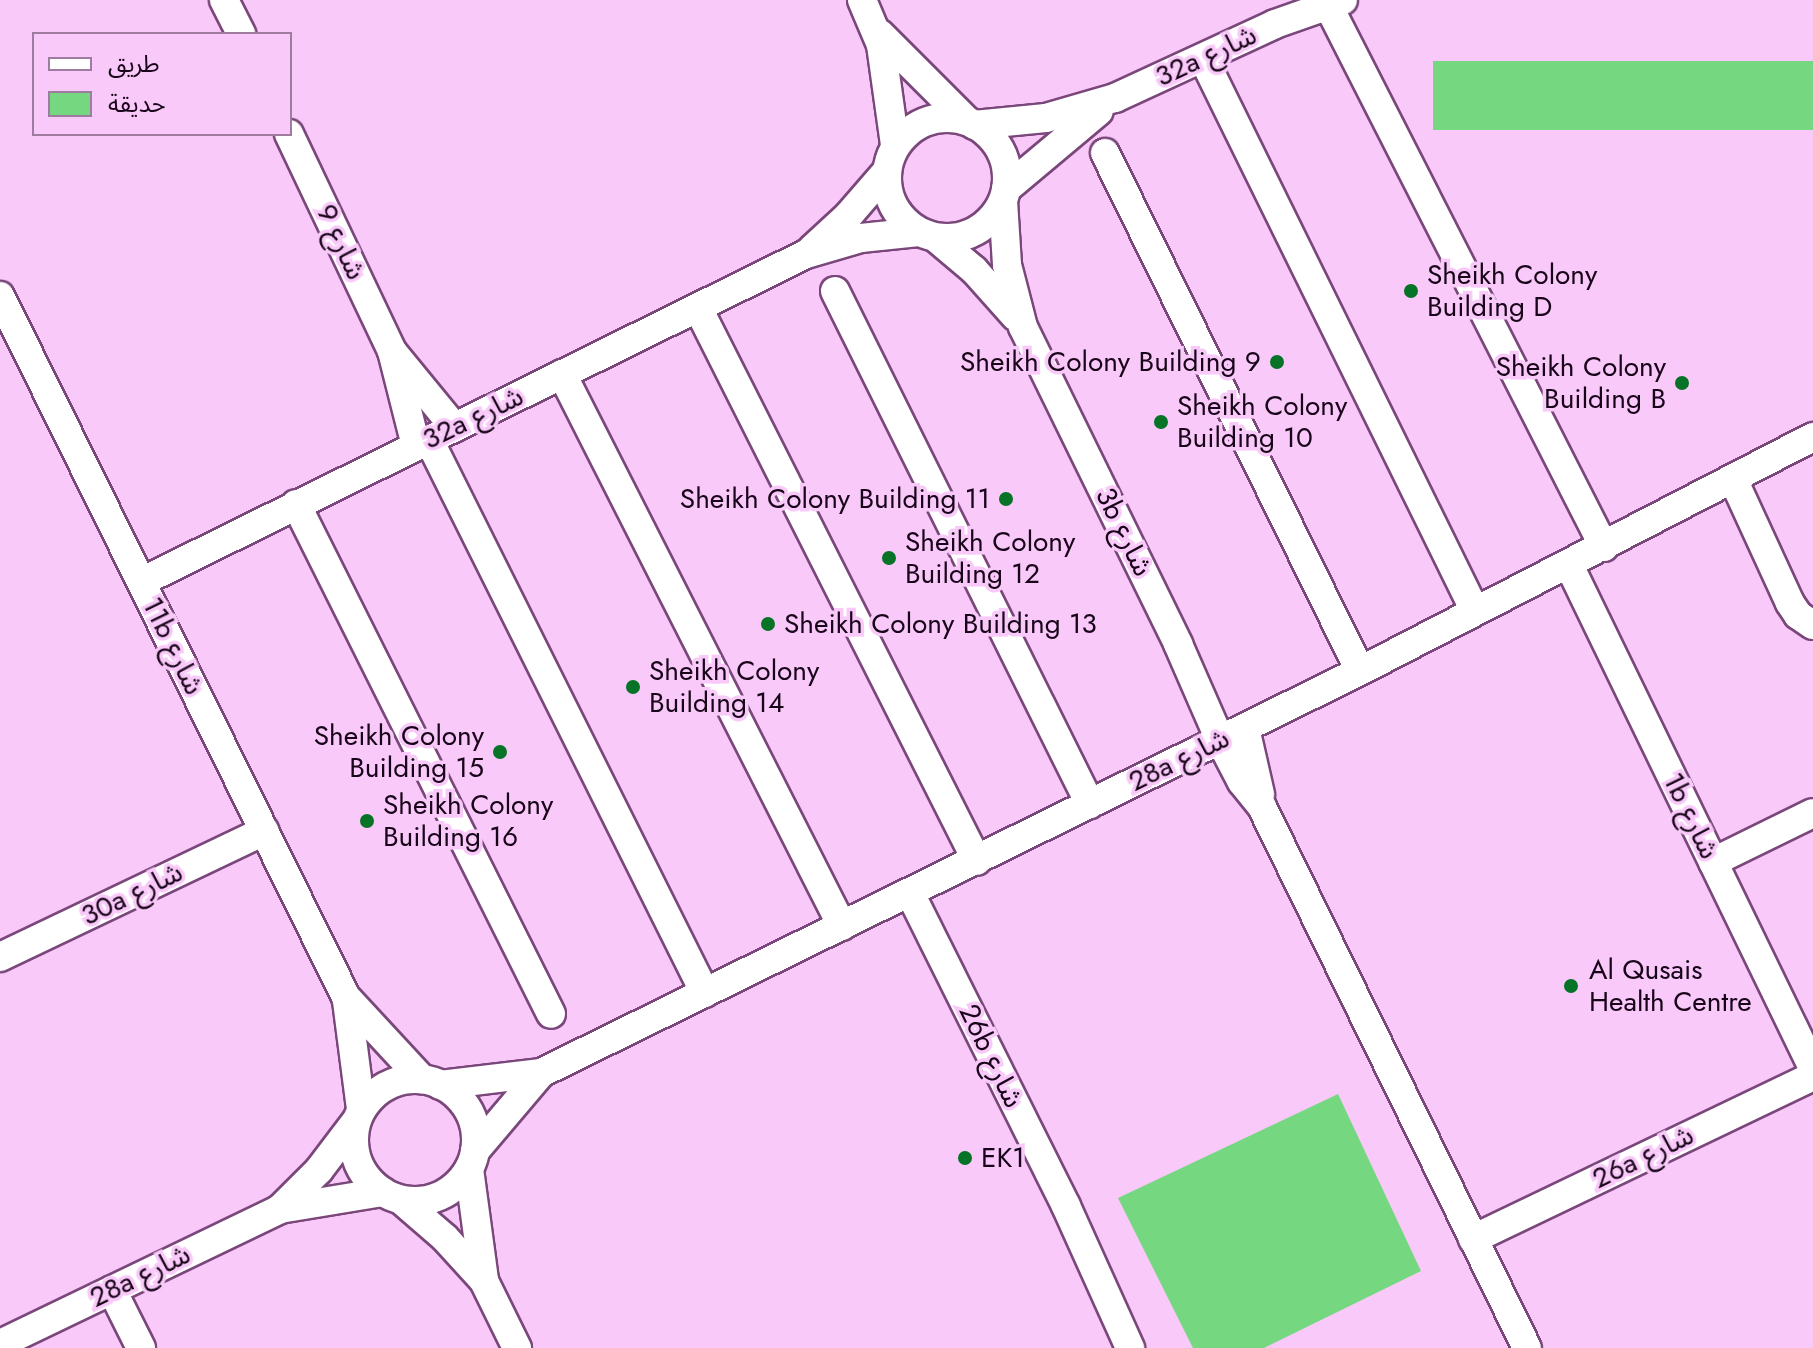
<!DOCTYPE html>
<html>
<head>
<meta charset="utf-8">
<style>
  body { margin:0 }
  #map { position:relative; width:1813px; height:1348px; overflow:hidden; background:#f9c9f9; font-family:Jost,"Noto Sans Arabic",sans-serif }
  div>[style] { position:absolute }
  .green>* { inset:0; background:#76d781; transform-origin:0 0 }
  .roads { filter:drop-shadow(2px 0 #7a477b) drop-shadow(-2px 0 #7a477b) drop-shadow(0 2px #7a477b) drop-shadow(0 -2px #7a477b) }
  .minor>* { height:28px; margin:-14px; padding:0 14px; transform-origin:14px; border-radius:14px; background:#fff }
  .minor>.ring { margin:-14px; padding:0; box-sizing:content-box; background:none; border:28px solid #fff; border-radius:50% }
  .dots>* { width:22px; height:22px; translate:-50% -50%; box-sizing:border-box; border:4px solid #f9c9f9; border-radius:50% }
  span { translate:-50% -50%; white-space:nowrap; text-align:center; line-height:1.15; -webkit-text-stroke:7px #f9c9f9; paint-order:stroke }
  .street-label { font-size:28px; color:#180519 }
  .poi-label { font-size:28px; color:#180519 }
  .left { translate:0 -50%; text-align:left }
  .right { translate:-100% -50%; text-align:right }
  .legend { position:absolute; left:32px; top:32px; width:260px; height:104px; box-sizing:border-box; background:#f9c9f9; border:2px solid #9f7b9f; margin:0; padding:10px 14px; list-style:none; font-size:24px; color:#180519 }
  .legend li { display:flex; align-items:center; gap:16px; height:40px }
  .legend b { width:40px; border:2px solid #9f7b9f }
</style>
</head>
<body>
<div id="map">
  <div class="green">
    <i style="left:1813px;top:61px;width:69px;height:380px;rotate:90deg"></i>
    <i style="clip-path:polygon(1338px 1094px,1421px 1271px,1264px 1348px,1193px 1348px,1118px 1198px)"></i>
  </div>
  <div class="roads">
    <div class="minor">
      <i style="left:224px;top:0;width:38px;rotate:63deg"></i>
      <i style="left:862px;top:0;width:49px;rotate:67.1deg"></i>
      <i style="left:881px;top:45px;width:101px;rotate:82deg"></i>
      <i style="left:1329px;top:7px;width:606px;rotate:63.01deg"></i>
      <i style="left:880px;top:34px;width:123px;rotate:45deg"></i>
      <i style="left:1203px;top:58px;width:616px;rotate:63.81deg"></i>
      <i class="ring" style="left:887px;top:118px;width:92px;height:92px"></i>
      <i style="left:974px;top:125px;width:72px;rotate:-5.6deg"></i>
      <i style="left:1046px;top:118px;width:72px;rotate:-16.2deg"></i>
      <i style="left:1115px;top:98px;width:176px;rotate:-24.8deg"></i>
      <i style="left:1275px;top:24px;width:72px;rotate:-19.4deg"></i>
      <i style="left:289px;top:134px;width:240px;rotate:64.6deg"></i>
      <i style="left:392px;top:351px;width:98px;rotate:75.8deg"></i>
      <i style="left:1105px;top:153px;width:577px;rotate:63.79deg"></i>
      <i style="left:1006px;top:189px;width:121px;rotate:-40deg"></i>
      <i style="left:1003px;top:201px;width:64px;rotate:86.4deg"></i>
      <i style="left:1007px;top:265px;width:64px;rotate:75.5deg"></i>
      <i style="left:1023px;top:327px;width:353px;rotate:63.9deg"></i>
      <i style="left:1178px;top:644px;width:105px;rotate:66.4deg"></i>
      <i style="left:1220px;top:740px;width:47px;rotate:62.4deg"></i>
      <i style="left:1242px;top:782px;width:32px;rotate:51deg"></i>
      <i style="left:1262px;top:807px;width:602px;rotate:63.9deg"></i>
      <i style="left:936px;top:238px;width:50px;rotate:40.1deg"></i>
      <i style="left:974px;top:270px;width:62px;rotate:48.3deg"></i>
      <i style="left:812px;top:249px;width:49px;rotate:-42.5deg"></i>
      <i style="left:848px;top:216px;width:58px;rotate:-49.2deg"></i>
      <i style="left:835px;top:291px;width:573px;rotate:63.57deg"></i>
      <i style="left:0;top:296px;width:782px;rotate:63.73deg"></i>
      <i style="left:346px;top:997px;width:112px;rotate:47.2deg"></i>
      <i style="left:698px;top:308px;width:619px;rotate:63.23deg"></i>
      <i style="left:392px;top:351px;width:99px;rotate:50.7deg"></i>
      <i style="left:562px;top:374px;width:619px;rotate:63.1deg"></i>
      <i style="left:429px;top:440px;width:618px;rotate:63.48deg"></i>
      <i style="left:1733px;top:479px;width:136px;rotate:65.3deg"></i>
      <i style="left:1790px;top:603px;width:14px;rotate:56deg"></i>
      <i style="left:1798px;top:615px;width:18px;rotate:34deg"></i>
      <i style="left:296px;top:504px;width:570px;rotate:63.43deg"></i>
      <i style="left:1569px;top:565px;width:559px;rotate:64.12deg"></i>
      <i style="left:141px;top:582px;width:741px;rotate:-26.25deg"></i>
      <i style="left:806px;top:254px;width:57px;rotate:-16.2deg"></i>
      <i style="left:861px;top:238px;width:58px;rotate:-5.9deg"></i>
      <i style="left:1245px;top:728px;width:68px;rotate:77.2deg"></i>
      <i style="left:1713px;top:862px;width:111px;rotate:-26.1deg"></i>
      <i style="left:911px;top:895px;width:347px;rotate:63.5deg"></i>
      <i style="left:1066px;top:1206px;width:156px;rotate:65.7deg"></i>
      <i style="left:0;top:957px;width:293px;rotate:-25.5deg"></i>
      <i style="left:347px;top:1001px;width:109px;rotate:82.6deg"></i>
      <i class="ring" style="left:354px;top:1079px;width:94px;height:94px"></i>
      <i style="left:440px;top:1085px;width:102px;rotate:-6.8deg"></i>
      <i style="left:541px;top:1073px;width:912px;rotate:-26.14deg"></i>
      <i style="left:1360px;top:671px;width:510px;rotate:-27.32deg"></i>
      <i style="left:475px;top:1151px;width:102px;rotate:-49.8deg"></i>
      <i style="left:469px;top:1169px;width:112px;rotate:82.3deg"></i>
      <i style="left:401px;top:1200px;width:58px;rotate:40.8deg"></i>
      <i style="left:445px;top:1238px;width:58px;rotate:47.8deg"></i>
      <i style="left:484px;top:1281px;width:75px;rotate:63.8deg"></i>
      <i style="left:280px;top:1209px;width:55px;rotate:-45deg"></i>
      <i style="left:319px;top:1170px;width:61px;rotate:-52.9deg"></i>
      <i style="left:1473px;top:1239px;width:377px;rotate:-25.6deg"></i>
      <i style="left:112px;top:1290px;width:65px;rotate:63.4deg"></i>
      <i style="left:0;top:1344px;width:311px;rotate:-25.7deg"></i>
      <i style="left:280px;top:1209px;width:104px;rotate:-9.4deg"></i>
    </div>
  </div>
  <div class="dots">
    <i style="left:1411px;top:291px;background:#067326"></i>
    <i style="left:1277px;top:362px;background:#067326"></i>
    <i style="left:1682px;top:383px;background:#067326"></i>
    <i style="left:1161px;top:422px;background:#067326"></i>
    <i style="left:1006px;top:499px;background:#067326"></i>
    <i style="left:889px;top:558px;background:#067326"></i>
    <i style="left:768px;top:624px;background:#067326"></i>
    <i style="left:633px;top:687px;background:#067326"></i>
    <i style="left:500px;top:752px;background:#067326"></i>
    <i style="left:367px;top:821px;background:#067326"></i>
    <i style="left:1571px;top:986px;background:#067326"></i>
    <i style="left:965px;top:1158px;background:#067326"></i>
  </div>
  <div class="street-label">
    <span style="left:1206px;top:56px;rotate:-25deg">32a شارع</span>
    <span style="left:341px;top:242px;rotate:65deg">شارع 9</span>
    <span style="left:473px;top:418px;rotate:-26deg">32a شارع</span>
    <span style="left:1124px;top:532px;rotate:64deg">3b شارع</span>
    <span style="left:173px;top:646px;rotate:64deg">11b شارع</span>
    <span style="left:1179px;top:760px;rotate:-26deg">28a شارع</span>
    <span style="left:1691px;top:816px;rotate:64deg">1b شارع</span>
    <span style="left:132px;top:894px;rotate:-26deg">30a شارع</span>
    <span style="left:991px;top:1056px;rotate:64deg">26b شارع</span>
    <span style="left:1643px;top:1157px;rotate:-26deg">26a شارع</span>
    <span style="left:140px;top:1276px;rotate:-26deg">28a شارع</span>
  </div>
  <div class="poi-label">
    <span class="left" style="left:1427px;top:291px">Sheikh Colony<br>Building D</span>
    <span class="right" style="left:1261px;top:362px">Sheikh Colony Building 9</span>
    <span class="right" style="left:1666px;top:383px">Sheikh Colony<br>Building B</span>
    <span class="left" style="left:1177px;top:422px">Sheikh Colony<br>Building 10</span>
    <span class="right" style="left:990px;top:499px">Sheikh Colony Building 11</span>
    <span class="left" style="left:905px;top:558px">Sheikh Colony<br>Building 12</span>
    <span class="left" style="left:784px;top:624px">Sheikh Colony Building 13</span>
    <span class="left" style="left:649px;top:687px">Sheikh Colony<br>Building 14</span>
    <span class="right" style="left:484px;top:752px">Sheikh Colony<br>Building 15</span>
    <span class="left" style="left:383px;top:821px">Sheikh Colony<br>Building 16</span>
    <span class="left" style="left:1589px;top:986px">Al Qusais<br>Health Centre</span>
    <span class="left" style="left:981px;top:1158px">EK1</span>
  </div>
  <ul class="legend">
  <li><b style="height:10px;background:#fff"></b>طريق</li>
  <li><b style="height:22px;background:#76d781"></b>حديقة</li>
  </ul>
</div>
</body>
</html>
